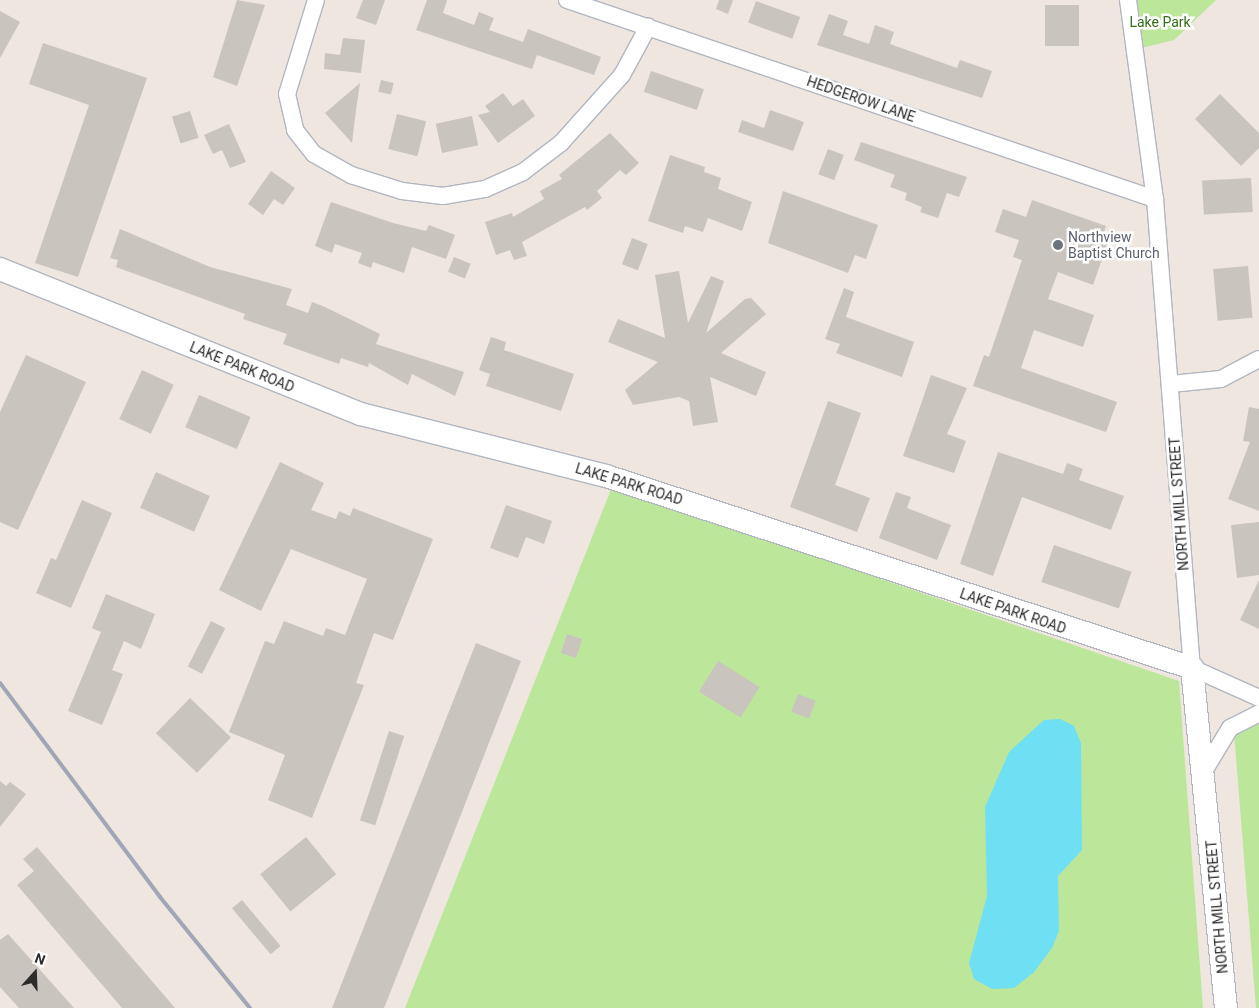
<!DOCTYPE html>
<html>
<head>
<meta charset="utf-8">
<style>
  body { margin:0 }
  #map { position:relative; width:1259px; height:1008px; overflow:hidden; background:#eee6df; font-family:Roboto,sans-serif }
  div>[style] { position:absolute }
  .green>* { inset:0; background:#bce69a }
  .water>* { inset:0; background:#6fdff3 }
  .building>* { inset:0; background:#c9c4bd; transform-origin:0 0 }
  .roads { filter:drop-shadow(1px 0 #b2b6c0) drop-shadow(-1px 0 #b2b6c0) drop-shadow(0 1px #b2b6c0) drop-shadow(0 -1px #b2b6c0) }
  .minor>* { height:16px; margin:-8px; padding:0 8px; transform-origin:8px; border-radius:8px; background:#fff }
  .secondary>* { height:22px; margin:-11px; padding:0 11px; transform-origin:11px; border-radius:11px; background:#fff }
  .rail>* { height:4px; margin:-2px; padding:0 2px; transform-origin:2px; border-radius:2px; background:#a1a6b7 }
  .dots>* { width:14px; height:14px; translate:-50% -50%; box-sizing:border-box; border:2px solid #fff; border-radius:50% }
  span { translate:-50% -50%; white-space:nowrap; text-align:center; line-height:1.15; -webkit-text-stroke:5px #fff; paint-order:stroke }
  .park-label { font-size:14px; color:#346d18 }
  .street-label { font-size:14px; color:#2c2c2c }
  .worship-label { font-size:14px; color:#5b616d }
  .left { translate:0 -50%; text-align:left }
  .north { position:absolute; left:10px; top:948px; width:50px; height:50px; -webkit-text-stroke:4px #fff; paint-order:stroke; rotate:20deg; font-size:14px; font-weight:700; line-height:20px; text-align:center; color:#2c2c2c }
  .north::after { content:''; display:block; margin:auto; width:18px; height:22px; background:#2c2c2c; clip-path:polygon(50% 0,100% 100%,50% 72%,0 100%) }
</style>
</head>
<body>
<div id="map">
  <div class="green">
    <i style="clip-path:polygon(1136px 0,1216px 0,1174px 40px,1141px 48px)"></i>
    <i style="clip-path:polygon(612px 487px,1179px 681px,1203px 1008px,405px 1008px)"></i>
    <i style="clip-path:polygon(1259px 718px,1259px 1008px,1256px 1008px,1234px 732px)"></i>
  </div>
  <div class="water">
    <i style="clip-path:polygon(1060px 719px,1074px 726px,1081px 743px,1082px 850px,1058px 876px,1059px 931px,1052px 948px,1034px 972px,1014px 988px,992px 989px,974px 979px,969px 963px,987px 896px,985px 807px,1009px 752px,1044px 720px)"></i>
  </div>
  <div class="building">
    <i style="clip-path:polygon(237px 0,265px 5px,237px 86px,213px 77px)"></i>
    <i style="clip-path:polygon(363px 0,385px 0,376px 25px,356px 18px)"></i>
    <i style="clip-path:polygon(427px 0,447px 0,443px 13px,474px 25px,479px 12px,494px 18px,489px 30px,523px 42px,528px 29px,601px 57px,594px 75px,537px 55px,532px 69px,416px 30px)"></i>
    <i style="clip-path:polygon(719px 0,733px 0,728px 14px,716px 9px)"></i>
    <i style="left:756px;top:1px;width:47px;height:23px;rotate:20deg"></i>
    <i style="left:1045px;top:5px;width:34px;height:41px"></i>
    <i style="clip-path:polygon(0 11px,20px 22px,0 58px)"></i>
    <i style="clip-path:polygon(829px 14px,848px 21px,843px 35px,869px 44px,875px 25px,894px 32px,890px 44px,957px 68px,960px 60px,992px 71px,982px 98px,817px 45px)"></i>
    <i style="clip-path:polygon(343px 38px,365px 40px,361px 73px,324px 69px,325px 53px,340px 55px)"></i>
    <i style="clip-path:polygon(43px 43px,147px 78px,78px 277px,35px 263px,89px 105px,29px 84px)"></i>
    <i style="left:651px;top:71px;width:56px;height:22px;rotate:19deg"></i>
    <i style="left:381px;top:80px;width:13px;height:12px;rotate:13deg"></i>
    <i style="clip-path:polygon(360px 83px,356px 110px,352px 143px,325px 113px)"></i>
    <i style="clip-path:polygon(503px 93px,513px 106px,523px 99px,535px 116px,498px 143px,478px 115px,490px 112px,485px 106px)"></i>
    <i style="clip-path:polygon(1220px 94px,1259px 133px,1259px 148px,1241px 166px,1195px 119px)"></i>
    <i style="clip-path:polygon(770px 110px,804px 122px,793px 151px,738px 132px,742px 120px,764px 128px)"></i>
    <i style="left:190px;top:111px;width:28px;height:19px;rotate:72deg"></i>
    <i style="left:397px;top:114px;width:30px;height:36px;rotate:14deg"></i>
    <i style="left:472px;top:116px;width:30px;height:37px;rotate:78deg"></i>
    <i style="clip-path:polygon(229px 124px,246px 162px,230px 168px,222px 150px,213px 154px,204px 135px)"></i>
    <i style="clip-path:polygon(610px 133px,639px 163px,626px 175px,620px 170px,597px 191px,602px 198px,587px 210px,585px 207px,522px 242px,527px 256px,514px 260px,510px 250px,496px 255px,485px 222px,512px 213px,513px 217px,544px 199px,540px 191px,562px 179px,559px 175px)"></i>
    <i style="clip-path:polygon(861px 142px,967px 177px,959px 197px,947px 193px,938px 218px,920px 212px,922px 207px,905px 200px,907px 193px,890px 187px,895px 175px,854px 160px)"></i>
    <i style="left:828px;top:149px;width:17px;height:27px;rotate:21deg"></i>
    <i style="clip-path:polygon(670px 155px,705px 167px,704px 172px,721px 178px,718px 189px,752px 202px,742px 231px,708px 218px,703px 232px,685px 226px,683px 233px,648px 221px)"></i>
    <i style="clip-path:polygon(271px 171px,295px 188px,283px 205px,274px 199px,263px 215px,248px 204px)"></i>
    <i style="left:1251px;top:178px;width:34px;height:49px;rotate:87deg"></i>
    <i style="clip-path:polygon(783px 191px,878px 225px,866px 259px,855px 255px,848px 273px,768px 243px)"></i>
    <i style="clip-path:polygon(1032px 200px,1106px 226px,1101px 240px,1108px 242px,1093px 285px,1058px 272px,1048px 299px,1094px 315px,1083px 347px,1034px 330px,1021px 368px,1117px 402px,1106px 432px,973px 386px,984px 355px,989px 357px,1022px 260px,1013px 257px,1019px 240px,995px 232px,1003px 209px,1026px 217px)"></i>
    <i style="clip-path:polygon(331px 202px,393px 223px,426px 231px,429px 225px,455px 235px,446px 259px,412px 247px,404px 273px,373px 262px,371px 268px,358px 263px,362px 253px,335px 244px,332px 253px,315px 246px)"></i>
    <i style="clip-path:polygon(120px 229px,210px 267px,292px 289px,286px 305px,308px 313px,312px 302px,325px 307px,380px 334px,376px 344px,464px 372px,455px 396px,412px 374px,408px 385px,369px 363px,368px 367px,341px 358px,339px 364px,283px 344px,287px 334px,243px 319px,245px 314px,116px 267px,118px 260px,110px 258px)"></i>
    <i style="left:632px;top:238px;width:17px;height:28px;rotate:21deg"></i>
    <i style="left:454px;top:257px;width:18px;height:16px;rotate:22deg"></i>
    <i style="left:1248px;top:266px;width:52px;height:35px;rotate:85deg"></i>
    <i style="clip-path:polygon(679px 271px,688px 323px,711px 276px,724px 281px,706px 333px,745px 299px,751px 298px,766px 314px,721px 353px,766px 372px,756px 396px,710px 377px,718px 422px,693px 426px,689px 401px,679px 397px,633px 405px,625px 390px,658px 362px,608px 342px,618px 319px,665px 338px,655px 275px)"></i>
    <i style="clip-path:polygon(844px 288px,854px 292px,846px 317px,914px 342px,902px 377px,836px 353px,840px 344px,825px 339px)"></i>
    <i style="clip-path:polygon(491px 337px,506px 342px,504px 350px,574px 374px,561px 411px,486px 386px,490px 374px,479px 370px)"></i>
    <i style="clip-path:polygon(26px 355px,86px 382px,18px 530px,0 522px,0 412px)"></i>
    <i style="left:142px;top:370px;width:35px;height:54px;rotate:25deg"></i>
    <i style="clip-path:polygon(931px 375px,967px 388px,947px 434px,966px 441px,954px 473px,903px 456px)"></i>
    <i style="left:199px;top:395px;width:56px;height:35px;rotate:23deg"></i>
    <i style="clip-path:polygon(828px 401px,861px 413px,835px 485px,870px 498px,857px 532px,790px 507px)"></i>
    <i style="clip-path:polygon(1249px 407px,1259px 409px,1259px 511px,1228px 499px,1250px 442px,1243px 441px)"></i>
    <i style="clip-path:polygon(998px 452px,1063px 474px,1067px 463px,1083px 469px,1079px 480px,1124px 496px,1111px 530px,1022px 497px,993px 576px,960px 564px)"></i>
    <i style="clip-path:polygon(280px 462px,324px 483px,311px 510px,336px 519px,339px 511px,350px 516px,353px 508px,433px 539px,393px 640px,374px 633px,356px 683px,364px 685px,312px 818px,268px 800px,285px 755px,229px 732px,265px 641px,274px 644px,284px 621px,323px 636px,326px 628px,345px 635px,367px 579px,291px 549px,261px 611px,219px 590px)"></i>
    <i style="left:156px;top:472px;width:59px;height:39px;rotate:24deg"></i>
    <i style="clip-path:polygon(896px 492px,911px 497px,907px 508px,951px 525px,937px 560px,879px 538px)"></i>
    <i style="clip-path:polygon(82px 500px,112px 513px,71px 608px,36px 593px,51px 558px,56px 560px)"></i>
    <i style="clip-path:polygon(506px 505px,552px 521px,544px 544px,526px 537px,518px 558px,490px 548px)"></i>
    <i style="clip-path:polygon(1259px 522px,1259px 575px,1237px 578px,1231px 525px)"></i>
    <i style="left:1054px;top:545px;width:82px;height:39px;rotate:19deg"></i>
    <i style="clip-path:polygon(1259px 580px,1259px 629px,1240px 620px)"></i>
    <i style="clip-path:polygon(106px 594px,155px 614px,141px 649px,124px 641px,112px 670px,123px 674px,102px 725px,68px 711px,101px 632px,92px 628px)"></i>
    <i style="left:211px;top:621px;width:16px;height:51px;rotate:27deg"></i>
    <i style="left:567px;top:634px;width:16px;height:20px;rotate:18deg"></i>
    <i style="clip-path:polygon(476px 643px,521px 661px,449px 845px,384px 1008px,332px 1008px)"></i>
    <i style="left:718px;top:661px;width:49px;height:36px;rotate:32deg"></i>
    <i style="left:798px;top:694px;width:19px;height:19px;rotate:21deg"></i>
    <i style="left:190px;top:698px;width:57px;height:49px;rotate:44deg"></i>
    <i style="left:389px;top:731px;width:16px;height:94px;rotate:18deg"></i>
    <i style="clip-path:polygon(0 781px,6px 786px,10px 782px,26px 794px,0 827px)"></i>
    <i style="left:306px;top:837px;width:48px;height:59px;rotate:51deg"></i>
    <i style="clip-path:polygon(37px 847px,175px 1008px,122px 1008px,17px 885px,34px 871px,23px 859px)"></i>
    <i style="left:242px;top:900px;width:60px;height:13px;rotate:50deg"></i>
    <i style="clip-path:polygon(8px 934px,74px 1008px,19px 1008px,0 987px,0 940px)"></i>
  </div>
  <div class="roads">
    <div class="minor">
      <i style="left:316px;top:0;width:98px;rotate:107.1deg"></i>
      <i style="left:287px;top:94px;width:37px;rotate:77deg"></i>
      <i style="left:295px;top:130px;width:31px;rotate:52deg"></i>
      <i style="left:314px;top:154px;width:43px;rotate:29.6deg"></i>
      <i style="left:351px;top:175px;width:53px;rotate:17.4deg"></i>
      <i style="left:402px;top:191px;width:41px;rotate:7deg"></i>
      <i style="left:443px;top:196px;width:43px;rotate:-9.5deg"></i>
      <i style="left:485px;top:189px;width:42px;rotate:-24.1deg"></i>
      <i style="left:523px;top:172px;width:48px;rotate:-37.3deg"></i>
      <i style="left:561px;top:143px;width:91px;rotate:-48.1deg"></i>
      <i style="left:622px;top:75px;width:55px;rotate:-61.6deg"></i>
      <i style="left:567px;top:0;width:621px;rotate:18.7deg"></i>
      <i style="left:1128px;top:0;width:201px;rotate:82.3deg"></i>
      <i style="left:1155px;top:199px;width:470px;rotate:85.5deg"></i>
      <i style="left:1192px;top:668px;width:73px;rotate:24.1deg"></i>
      <i style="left:1171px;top:384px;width:50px;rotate:-5.7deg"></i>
      <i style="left:1221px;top:379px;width:43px;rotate:-27.8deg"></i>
      <i style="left:1204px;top:771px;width:50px;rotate:-58.8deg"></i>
      <i style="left:1230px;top:728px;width:33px;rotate:-27deg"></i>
    </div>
    <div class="secondary">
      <i style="left:0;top:269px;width:389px;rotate:21.9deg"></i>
      <i style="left:361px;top:414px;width:253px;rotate:14.2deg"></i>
      <i style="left:606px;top:476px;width:617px;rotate:18.14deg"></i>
      <i style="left:1192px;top:668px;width:342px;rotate:84.3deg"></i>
    </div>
  </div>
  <div class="rail">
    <i style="left:0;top:683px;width:267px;rotate:53.2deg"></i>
    <i style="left:160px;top:897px;width:143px;rotate:51deg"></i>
  </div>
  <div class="dots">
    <i style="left:1058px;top:245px;background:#6b7280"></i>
  </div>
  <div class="park-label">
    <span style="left:1160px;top:22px">Lake Park</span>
  </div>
  <div class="street-label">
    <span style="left:861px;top:99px;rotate:19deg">HEDGEROW LANE</span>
    <span style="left:242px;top:367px;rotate:22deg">LAKE PARK ROAD</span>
    <span style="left:629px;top:484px;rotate:17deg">LAKE PARK ROAD</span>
    <span style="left:1179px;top:504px;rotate:-94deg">NORTH MILL STREET</span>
    <span style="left:1013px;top:611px;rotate:19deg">LAKE PARK ROAD</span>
    <span style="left:1217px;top:907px;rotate:-95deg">NORTH MILL STREET</span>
  </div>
  <div class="worship-label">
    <span class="left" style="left:1068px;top:245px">Northview<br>Baptist Church</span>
  </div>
  <div class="north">N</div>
</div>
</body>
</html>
